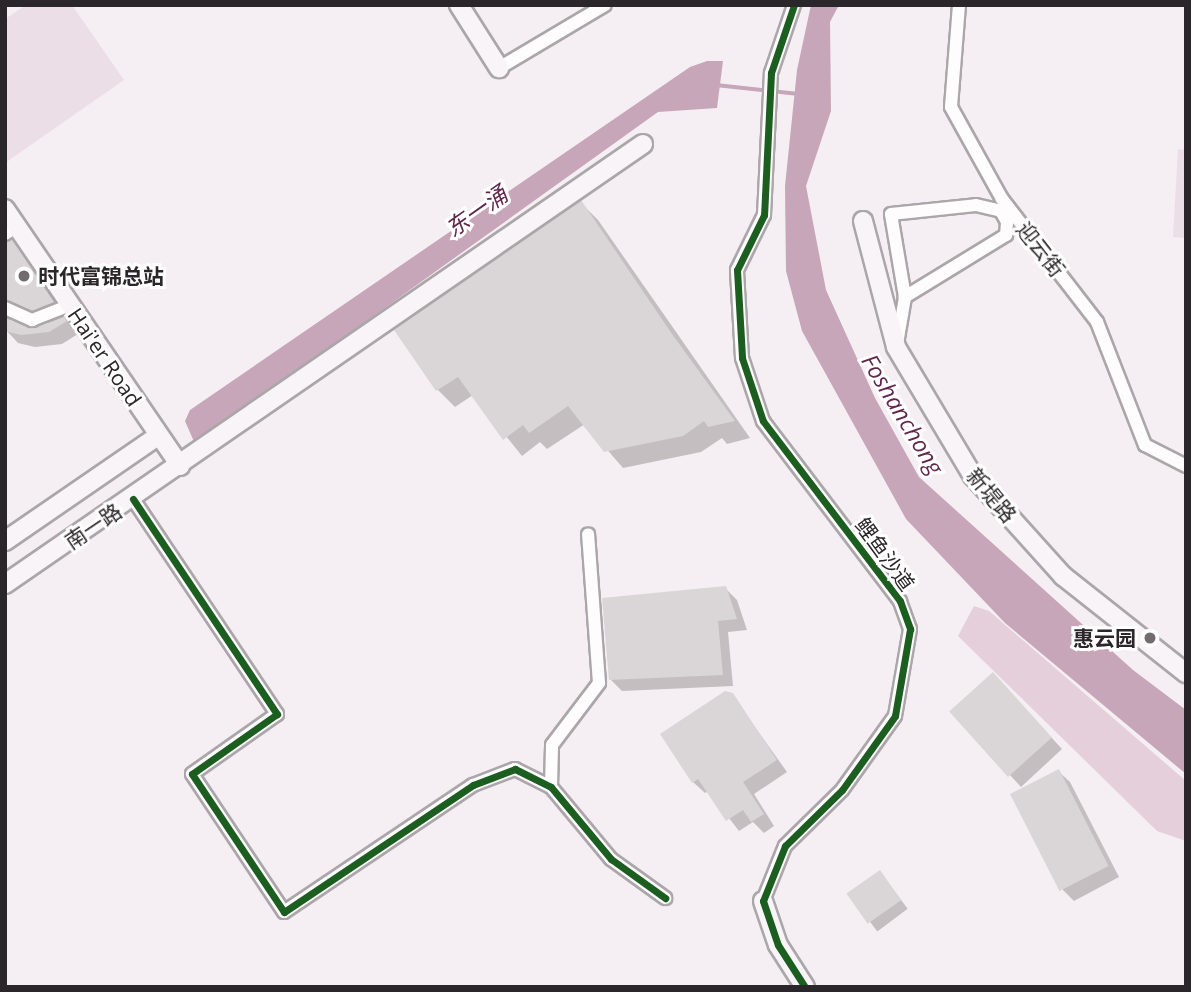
<!DOCTYPE html>
<html>
<head>
<meta charset="utf-8">
<style>
  body { margin:0 }
  #map { position:relative; width:1191px; height:992px; overflow:hidden; background:#f5eef2; font-family:"Open Sans","Noto Sans SC",sans-serif }
  div>[style] { position:absolute }
  .built>* { inset:0; background:#ecdee6 }
  .green>* { inset:0; background:#e5cfdb }
  .water>* { inset:0; background:#c8a6ba }
  .shadow>* { inset:0; background:#0003; transform-origin:0 0 }
  .stream>* { height:3.5px; margin:-1.75px; padding:0 1.75px; transform-origin:1.75px; border-radius:1.75px; background:#c8a6ba }
  .building>* { inset:0; background:#dad5d7; transform-origin:0 0 }
  .roads { filter:drop-shadow(2px 0 #aba6a9) drop-shadow(-2px 0 #aba6a9) drop-shadow(0 2px #aba6a9) drop-shadow(0 -2px #aba6a9) }
  .street>* { height:12px; margin:-6px; padding:0 6px; transform-origin:6px; border-radius:6px; background:#fefcfd }
  .secondary>* { height:18px; margin:-9px; padding:0 9px; transform-origin:9px; border-radius:9px; background:#f9f4f7 }
  .cycleway>* { height:7px; margin:-3.5px; padding:0 3.5px; transform-origin:3.5px; border-radius:3.5px; background:#1b5e20 }
  .dots>* { width:19px; height:19px; translate:-50% -50%; box-sizing:border-box; border:4px solid #fff; border-radius:50% }
  span { translate:-50% -50%; white-space:nowrap; text-align:center; line-height:1.15; -webkit-text-stroke:6px #fff; paint-order:stroke }
  .street-label { font-size:21px; color:#2b2629 }
  .poi-label { font-size:21px; color:#2b2629; font-weight:700 }
  .left { translate:0 -50%; text-align:left }
  .right { translate:-100% -50%; text-align:right }
  .water-label { font-size:23px; color:#61274d; font-style:italic }
  .frame { position:absolute; inset:0; border:7px solid #2b2629; pointer-events:none }
</style>
</head>
<body>
<div id="map">
  <div class="built">
    <i style="clip-path:polygon(26px 5px,72px 5px,124px 80px,5px 163px,5px 19px)"></i>
    <i style="clip-path:polygon(1178px 149px,1186px 150px,1186px 238px,1173px 237px)"></i>
  </div>
  <div class="green">
    <i style="clip-path:polygon(974px 606px,989px 611px,1186px 781px,1186px 841px,1157px 831px,958px 636px)"></i>
  </div>
  <div class="water">
    <i style="clip-path:polygon(811px 5px,839px 5px,830px 22px,831px 111px,806px 186px,826px 290px,875px 398px,919px 477px,1133px 670px,1186px 710px,1186px 774px,1005px 623px,906px 519px,802px 331px,786px 271px,785px 186px,797px 70px)"></i>
    <i style="clip-path:polygon(707px 61px,723px 61px,717px 108px,658px 112px,195px 444px,185px 421px,190px 410px,690px 67px)"></i>
  </div>
  <div class="shadow">
    <i style="clip-path:polygon(581px 203px,598px 220px,750px 438px,727px 444px,722px 438px,701px 452px,623px 468px,585px 424px,547px 449px,540px 442px,522px 456px,473px 395px,455px 407px,438px 390px,396px 330px)"></i>
    <i style="clip-path:polygon(evenodd,12px 242px,78px 334px,62px 344px,35px 347px,18px 343px,5px 329px,5px 246px,12px 242px,17px 311px,50px 324px,31px 331px,9px 320px,17px 311px)"></i>
    <i style="clip-path:polygon(725px 588px,737px 600px,747px 630px,728px 632px,733px 686px,622px 691px,611px 680px)"></i>
    <i style="clip-path:polygon(1004px 686px,1062px 749px,1021px 787px,952px 712px)"></i>
    <i style="clip-path:polygon(732px 695px,787px 772px,754px 794px,774px 826px,764px 833px,753px 822px,739px 831px,708px 791px,705px 793px,693px 782px)"></i>
    <i style="clip-path:polygon(1058px 771px,1070px 782px,1119px 877px,1074px 901px,1063px 890px)"></i>
    <i style="left:880px;top:872px;width:46px;height:38px;rotate:53deg"></i>
  </div>
  <div class="stream">
    <i style="left:716px;top:85px;width:83px;rotate:6.2deg"></i>
  </div>
  <div class="building">
    <i style="clip-path:polygon(581px 200px,672px 334px,735px 421px,708px 427px,704px 421px,683px 436px,604px 452px,568px 406px,529px 433px,523px 425px,503px 440px,458px 377px,436px 391px,394px 330px)"></i>
    <i style="clip-path:polygon(12px 240px,54px 302px,32px 311px,5px 299px,5px 243px)"></i>
    <i style="clip-path:polygon(64px 317px,67px 321px,49px 332px,21px 335px,5px 331px,5px 318px,32px 329px)"></i>
    <i style="clip-path:polygon(726px 586px,737px 619px,718px 621px,723px 675px,609px 680px,602px 598px)"></i>
    <i style="left:993px;top:672px;width:88px;height:59px;rotate:48deg"></i>
    <i style="clip-path:polygon(725px 691px,733px 693px,777px 760px,743px 782px,764px 814px,751px 822px,743px 810px,726px 821px,698px 779px,692px 783px,660px 734px)"></i>
    <i style="left:1059px;top:769px;width:109px;height:55px;rotate:63deg"></i>
    <i style="left:880px;top:870px;width:37px;height:41px;rotate:55deg"></i>
  </div>
  <div class="roads">
    <div class="street">
      <i style="left:959px;top:5px;width:102px;rotate:94.5deg"></i>
      <i style="left:951px;top:107px;width:105px;rotate:61deg"></i>
      <i style="left:1002px;top:199px;width:155px;rotate:52.3deg"></i>
      <i style="left:1097px;top:322px;width:132px;rotate:68.7deg"></i>
      <i style="left:1145px;top:445px;width:46px;rotate:27.1deg"></i>
      <i style="left:499px;top:68px;width:123px;rotate:-30.7deg"></i>
      <i style="left:5px;top:234px;width:14px;rotate:-34deg"></i>
      <i style="left:5px;top:308px;width:30px;rotate:24deg"></i>
      <i style="left:32px;top:320px;width:41px;rotate:-21.5deg"></i>
      <i style="left:897px;top:344px;width:48px;rotate:-80.3deg"></i>
      <i style="left:905px;top:297px;width:84px;rotate:-99.6deg"></i>
      <i style="left:891px;top:214px;width:85px;rotate:-6deg"></i>
      <i style="left:976px;top:205px;width:26px;rotate:13deg"></i>
      <i style="left:1001px;top:211px;width:13px;rotate:61deg"></i>
      <i style="left:1007px;top:222px;width:13px;rotate:94deg"></i>
      <i style="left:1006px;top:235px;width:119px;rotate:148.5deg"></i>
      <i style="left:133px;top:499px;width:259px;rotate:56.2deg"></i>
      <i style="left:277px;top:714px;width:104px;rotate:144.8deg"></i>
      <i style="left:192px;top:774px;width:166px;rotate:56.3deg"></i>
      <i style="left:284px;top:912px;width:228px;rotate:-33.9deg"></i>
      <i style="left:473px;top:785px;width:45px;rotate:-20.9deg"></i>
      <i style="left:515px;top:769px;width:40px;rotate:26.6deg"></i>
      <i style="left:551px;top:787px;width:94px;rotate:50.2deg"></i>
      <i style="left:611px;top:859px;width:67px;rotate:35.8deg"></i>
      <i style="left:551px;top:787px;width:42px;rotate:-88.6deg"></i>
      <i style="left:552px;top:745px;width:78px;rotate:-52.8deg"></i>
      <i style="left:599px;top:683px;width:149px;rotate:-94.2deg"></i>
      <i style="left:763px;top:901px;width:59px;rotate:-68.2deg"></i>
      <i style="left:785px;top:846px;width:80px;rotate:-44.5deg"></i>
      <i style="left:842px;top:790px;width:91px;rotate:-54.4deg"></i>
      <i style="left:895px;top:716px;width:88px;rotate:-80.2deg"></i>
      <i style="left:910px;top:629px;width:30px;rotate:-110deg"></i>
      <i style="left:900px;top:601px;width:226px;rotate:-127.3deg"></i>
      <i style="left:763px;top:421px;width:66px;rotate:-108.4deg"></i>
      <i style="left:742px;top:358px;width:88px;rotate:-93.3deg"></i>
      <i style="left:737px;top:270px;width:61px;rotate:-63.9deg"></i>
      <i style="left:764px;top:215px;width:142px;rotate:-87.2deg"></i>
      <i style="left:771px;top:73px;width:72px;rotate:-71.3deg"></i>
    </div>
    <div class="secondary">
      <i style="left:459px;top:5px;width:75px;rotate:57.6deg"></i>
      <i style="left:5px;top:209px;width:311px;rotate:55.7deg"></i>
      <i style="left:863px;top:221px;width:130px;rotate:75.3deg"></i>
      <i style="left:896px;top:347px;width:150px;rotate:59.2deg"></i>
      <i style="left:973px;top:476px;width:135px;rotate:48deg"></i>
      <i style="left:1063px;top:576px;width:157px;rotate:38.3deg"></i>
      <i style="left:5px;top:541px;width:186px;rotate:-34.5deg"></i>
      <i style="left:5px;top:584px;width:775px;rotate:-34.59deg"></i>
      <i style="left:763px;top:901px;width:46px;rotate:71.2deg"></i>
      <i style="left:778px;top:945px;width:50px;rotate:57.3deg"></i>
    </div>
  </div>
  <div class="cycleway">
    <i style="left:794px;top:5px;width:72px;rotate:108.7deg"></i>
    <i style="left:771px;top:73px;width:142px;rotate:92.8deg"></i>
    <i style="left:764px;top:215px;width:61px;rotate:116.1deg"></i>
    <i style="left:737px;top:270px;width:88px;rotate:86.7deg"></i>
    <i style="left:742px;top:358px;width:66px;rotate:71.6deg"></i>
    <i style="left:763px;top:421px;width:226px;rotate:52.7deg"></i>
    <i style="left:900px;top:601px;width:30px;rotate:70deg"></i>
    <i style="left:910px;top:629px;width:88px;rotate:99.8deg"></i>
    <i style="left:895px;top:716px;width:91px;rotate:125.6deg"></i>
    <i style="left:842px;top:790px;width:80px;rotate:135.5deg"></i>
    <i style="left:785px;top:846px;width:59px;rotate:111.8deg"></i>
    <i style="left:763px;top:901px;width:46px;rotate:71.2deg"></i>
    <i style="left:778px;top:945px;width:50px;rotate:57.3deg"></i>
    <i style="left:133px;top:499px;width:259px;rotate:56.2deg"></i>
    <i style="left:277px;top:714px;width:104px;rotate:144.8deg"></i>
    <i style="left:192px;top:774px;width:166px;rotate:56.3deg"></i>
    <i style="left:284px;top:912px;width:228px;rotate:-33.9deg"></i>
    <i style="left:473px;top:785px;width:45px;rotate:-20.9deg"></i>
    <i style="left:515px;top:769px;width:40px;rotate:26.6deg"></i>
    <i style="left:551px;top:787px;width:94px;rotate:50.2deg"></i>
    <i style="left:611px;top:859px;width:67px;rotate:35.8deg"></i>
  </div>
  <div class="dots">
    <i style="left:24px;top:276px;background:#726c6f"></i>
    <i style="left:1150px;top:638px;background:#726c6f"></i>
  </div>
  <div class="street-label">
    <span style="left:1041px;top:249px;rotate:52deg">迎云街</span>
    <span style="left:105px;top:357px;rotate:56deg">Hai'er Road</span>
    <span style="left:992px;top:495px;rotate:50deg">新堤路</span>
    <span style="left:93px;top:526px;rotate:-34deg">南一路</span>
    <span style="left:885px;top:554px;rotate:54deg">鲤鱼沙道</span>
  </div>
  <div class="poi-label">
    <span class="left" style="left:38px;top:276px">时代富锦总站</span>
    <span class="right" style="left:1136px;top:638px">惠云园</span>
  </div>
  <div class="water-label">
    <span style="left:476px;top:211px;rotate:-35deg">东一涌</span>
    <span style="left:903px;top:414px;rotate:59deg">Foshanchong</span>
  </div>
  <div class="frame"></div>
</div>
</body>
</html>
